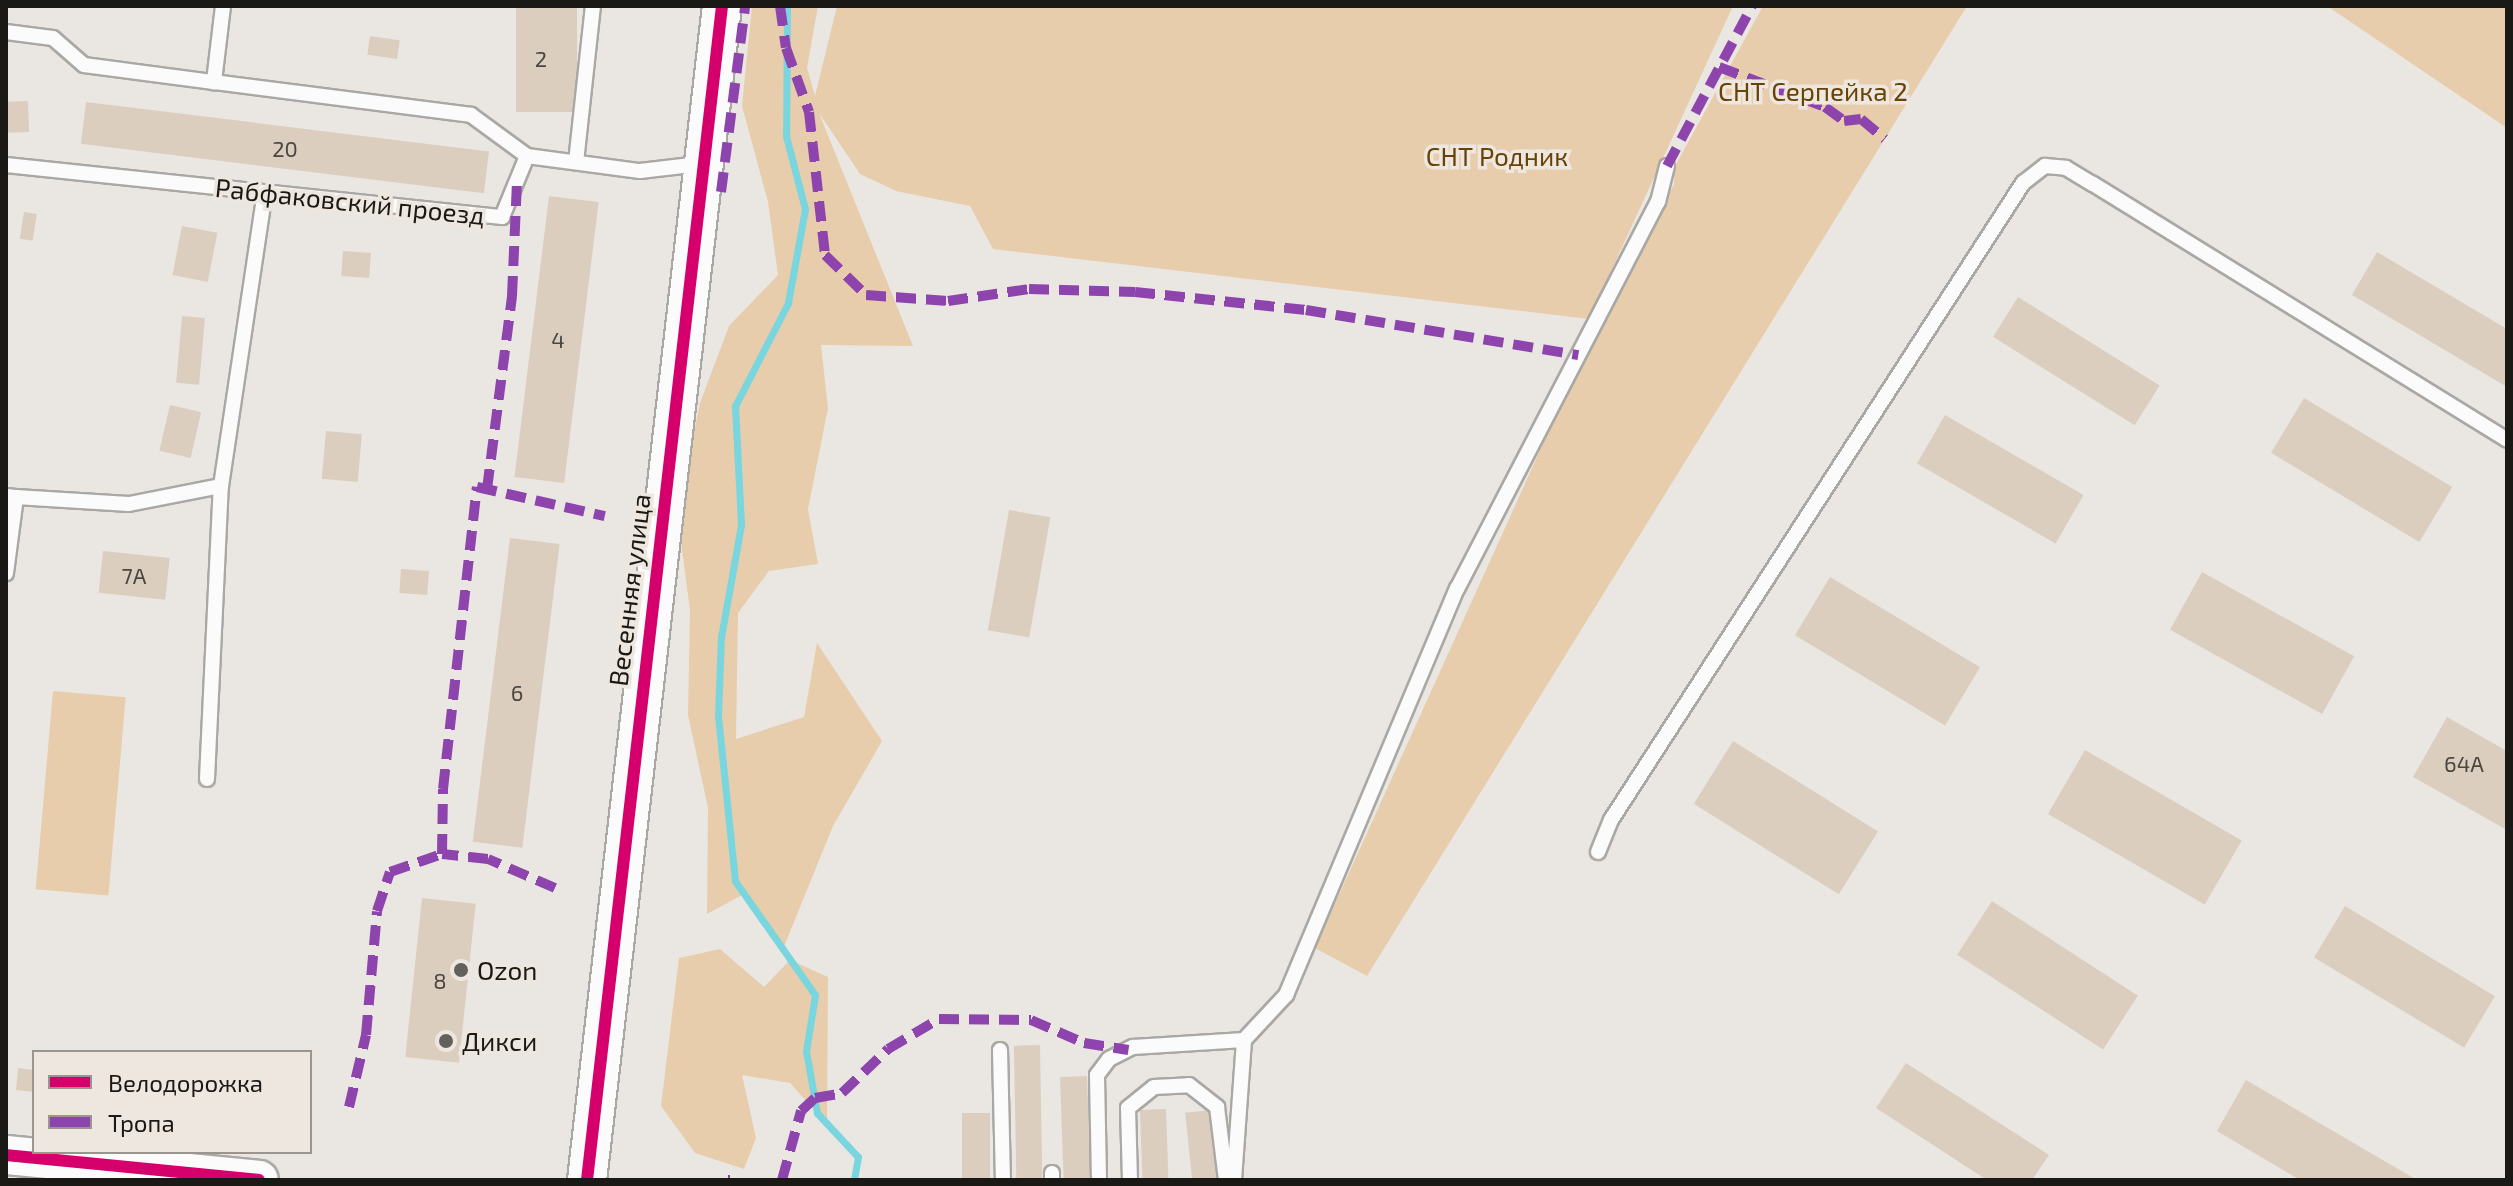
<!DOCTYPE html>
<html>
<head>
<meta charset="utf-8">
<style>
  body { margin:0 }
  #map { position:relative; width:2513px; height:1186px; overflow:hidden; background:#eae7e2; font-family:"Exo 2",sans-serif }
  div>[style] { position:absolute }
  .green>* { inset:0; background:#e7cdab; transform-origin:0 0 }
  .stream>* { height:7px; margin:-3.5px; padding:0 3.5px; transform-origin:3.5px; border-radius:3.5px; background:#79d5de }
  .building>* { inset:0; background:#dbcebe; transform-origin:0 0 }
  .roads { filter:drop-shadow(2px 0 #aaa8a4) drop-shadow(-2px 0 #aaa8a4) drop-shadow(0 2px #aaa8a4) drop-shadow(0 -2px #aaa8a4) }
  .lane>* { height:14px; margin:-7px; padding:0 7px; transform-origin:7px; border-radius:7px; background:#fcfbfb }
  .secondary>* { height:38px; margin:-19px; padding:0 19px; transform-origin:19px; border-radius:19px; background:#fcfbfb }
  .quiet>* { height:10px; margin-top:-5px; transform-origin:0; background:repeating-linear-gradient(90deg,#8e44ad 0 20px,transparent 0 30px) }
  .cycleway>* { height:12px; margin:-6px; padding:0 6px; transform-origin:6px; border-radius:6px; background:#d6006c }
  .dots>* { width:22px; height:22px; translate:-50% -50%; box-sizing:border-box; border:4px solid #eee7df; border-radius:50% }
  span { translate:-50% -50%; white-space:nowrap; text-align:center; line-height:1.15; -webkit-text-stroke:7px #eee7df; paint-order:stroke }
  .number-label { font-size:22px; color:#4b4640 }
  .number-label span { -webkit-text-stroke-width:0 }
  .park-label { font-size:26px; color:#694305 }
  .street-label { font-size:26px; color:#1b1916 }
  .poi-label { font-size:26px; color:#1b1916 }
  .left { translate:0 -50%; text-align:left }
  .frame { position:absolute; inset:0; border:8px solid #1b1916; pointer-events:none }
  .legend { position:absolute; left:32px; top:1050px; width:280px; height:104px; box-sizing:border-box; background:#eee7df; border:2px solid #9a958f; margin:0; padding:10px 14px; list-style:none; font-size:24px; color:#1b1916 }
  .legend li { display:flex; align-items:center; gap:16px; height:40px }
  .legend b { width:40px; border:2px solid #9a958f }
</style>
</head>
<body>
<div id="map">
  <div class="green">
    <i style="clip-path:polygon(752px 6px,818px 6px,807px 68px,815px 96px,837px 6px,1733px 6px,1589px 319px,993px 249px,970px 206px,896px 191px,860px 174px,819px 113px,913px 346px,821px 345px,828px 408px,808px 509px,818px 564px,769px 571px,738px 613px,736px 739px,804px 717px,817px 643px,882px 741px,833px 826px,783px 949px,744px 894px,707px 914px,708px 808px,688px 715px,690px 610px,677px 513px,700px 403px,729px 326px,778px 275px,768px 202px,742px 106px)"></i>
    <i style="clip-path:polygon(1763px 6px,1967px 6px,1367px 976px,1315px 948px,1547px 435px,1674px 184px,1674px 168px)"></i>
    <i style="clip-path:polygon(2327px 6px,2507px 6px,2507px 128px)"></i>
    <i style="left:53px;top:691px;width:73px;height:199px;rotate:5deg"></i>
    <i style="clip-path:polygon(720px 949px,764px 987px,790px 960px,828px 977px,827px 1124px,790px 1083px,742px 1075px,756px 1138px,744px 1169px,695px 1153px,661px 1106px,679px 958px)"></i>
  </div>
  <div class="stream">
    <i style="left:787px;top:6px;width:130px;rotate:90.4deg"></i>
    <i style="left:786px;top:136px;width:75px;rotate:75.4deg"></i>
    <i style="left:805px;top:209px;width:96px;rotate:100.3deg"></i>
    <i style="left:788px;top:303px;width:116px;rotate:117.2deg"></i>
    <i style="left:735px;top:406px;width:119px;rotate:87.1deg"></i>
    <i style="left:741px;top:525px;width:114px;rotate:100.1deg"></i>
    <i style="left:721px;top:637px;width:79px;rotate:92.2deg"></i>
    <i style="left:718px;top:716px;width:166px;rotate:84.1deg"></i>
    <i style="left:735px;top:881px;width:139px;rotate:54.9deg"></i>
    <i style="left:815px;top:995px;width:57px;rotate:99.1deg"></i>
    <i style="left:806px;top:1051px;width:63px;rotate:79.9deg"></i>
    <i style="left:817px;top:1113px;width:60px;rotate:47deg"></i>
    <i style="left:858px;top:1157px;width:23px;rotate:100deg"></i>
  </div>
  <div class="building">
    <i style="left:516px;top:6px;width:61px;height:106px"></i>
    <i style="left:370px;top:36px;width:30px;height:19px;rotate:8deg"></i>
    <i style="left:28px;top:101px;width:31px;height:22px;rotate:88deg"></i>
    <i style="left:86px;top:102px;width:406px;height:42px;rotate:7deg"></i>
    <i style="left:549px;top:196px;width:50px;height:283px;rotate:7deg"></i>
    <i style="left:24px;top:212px;width:13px;height:27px;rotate:9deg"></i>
    <i style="left:182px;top:226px;width:36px;height:50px;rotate:11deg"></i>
    <i style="left:343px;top:251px;width:28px;height:25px;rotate:4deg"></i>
    <i style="clip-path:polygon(2377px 252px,2507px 329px,2507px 387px,2352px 295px)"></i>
    <i style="left:2018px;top:297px;width:167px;height:47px;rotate:32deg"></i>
    <i style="left:182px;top:316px;width:23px;height:67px;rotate:5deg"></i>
    <i style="left:2304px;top:398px;width:173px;height:64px;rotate:31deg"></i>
    <i style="left:170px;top:405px;width:32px;height:47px;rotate:13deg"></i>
    <i style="left:1945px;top:415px;width:160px;height:56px;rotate:30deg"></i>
    <i style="left:326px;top:431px;width:36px;height:48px;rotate:5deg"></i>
    <i style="left:1009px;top:510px;width:42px;height:122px;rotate:10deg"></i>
    <i style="left:510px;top:538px;width:50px;height:306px;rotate:7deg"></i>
    <i style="left:103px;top:551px;width:67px;height:42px;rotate:6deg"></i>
    <i style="left:401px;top:569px;width:28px;height:24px;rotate:4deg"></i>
    <i style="left:2202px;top:572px;width:174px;height:66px;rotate:29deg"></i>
    <i style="left:1830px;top:577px;width:175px;height:68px;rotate:31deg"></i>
    <i style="clip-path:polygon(2447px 717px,2507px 751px,2507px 830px,2413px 777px)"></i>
    <i style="left:1733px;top:741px;width:171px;height:74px;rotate:32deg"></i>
    <i style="left:2085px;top:750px;width:181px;height:74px;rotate:30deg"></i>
    <i style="left:422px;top:898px;width:54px;height:160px;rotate:6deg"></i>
    <i style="left:1992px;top:901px;width:174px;height:64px;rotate:33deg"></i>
    <i style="left:2345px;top:906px;width:175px;height:60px;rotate:31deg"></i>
    <i style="left:1040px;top:1045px;width:135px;height:26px;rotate:89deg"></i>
    <i style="clip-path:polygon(1906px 1063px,2049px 1155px,2032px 1180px,1987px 1180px,1876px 1108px)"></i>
    <i style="clip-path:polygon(18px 1068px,34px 1070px,34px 1092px,16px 1090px)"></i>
    <i style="left:1087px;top:1076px;width:104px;height:27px;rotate:88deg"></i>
    <i style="clip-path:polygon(2246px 1080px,2417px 1180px,2300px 1180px,2217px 1131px)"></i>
    <i style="left:1166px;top:1109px;width:71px;height:26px;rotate:88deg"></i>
    <i style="left:1211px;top:1110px;width:70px;height:26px;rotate:84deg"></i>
    <i style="left:962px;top:1113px;width:28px;height:67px"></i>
  </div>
  <div class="roads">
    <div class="lane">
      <i style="left:223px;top:6px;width:77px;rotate:96.8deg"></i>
      <i style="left:214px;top:82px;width:259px;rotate:7.3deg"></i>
      <i style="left:471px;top:115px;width:69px;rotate:36.2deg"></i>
      <i style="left:6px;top:32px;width:47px;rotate:7.3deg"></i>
      <i style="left:53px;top:38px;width:41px;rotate:41.1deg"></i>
      <i style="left:84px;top:65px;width:131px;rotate:7.5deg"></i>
      <i style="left:576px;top:162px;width:157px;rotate:-83.8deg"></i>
      <i style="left:6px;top:165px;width:499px;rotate:6deg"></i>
      <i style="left:502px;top:217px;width:66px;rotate:-67.7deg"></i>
      <i style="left:527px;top:156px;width:114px;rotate:7.6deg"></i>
      <i style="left:640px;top:171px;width:60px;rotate:-6.7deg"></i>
      <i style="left:6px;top:496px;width:10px;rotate:6deg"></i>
      <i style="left:16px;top:497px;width:77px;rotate:97.5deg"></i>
      <i style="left:16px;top:497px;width:113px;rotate:3.5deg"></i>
      <i style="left:129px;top:504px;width:94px;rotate:-11.1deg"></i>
      <i style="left:207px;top:779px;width:293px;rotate:-87.3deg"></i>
      <i style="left:221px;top:486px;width:297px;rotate:-81.5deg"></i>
      <i style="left:1598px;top:852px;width:35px;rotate:-68deg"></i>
      <i style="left:1611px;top:820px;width:759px;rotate:-57.11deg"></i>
      <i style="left:2023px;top:183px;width:28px;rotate:-38deg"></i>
      <i style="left:2045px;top:166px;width:21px;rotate:5deg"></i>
      <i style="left:2066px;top:168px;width:31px;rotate:31deg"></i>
      <i style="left:2093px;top:184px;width:487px;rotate:31.7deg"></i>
      <i style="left:1000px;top:1050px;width:130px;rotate:88.7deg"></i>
      <i style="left:1052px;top:1173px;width:7px;rotate:90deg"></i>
      <i style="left:1099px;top:1180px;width:105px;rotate:-91.1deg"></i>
      <i style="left:1097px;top:1075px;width:20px;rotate:-53deg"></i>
      <i style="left:1109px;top:1059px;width:27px;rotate:-27deg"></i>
      <i style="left:1133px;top:1047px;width:111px;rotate:-3.6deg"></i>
      <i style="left:1130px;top:1180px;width:72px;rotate:-91.6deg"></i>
      <i style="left:1128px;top:1108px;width:33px;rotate:-39deg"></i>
      <i style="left:1154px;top:1087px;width:35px;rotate:-3deg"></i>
      <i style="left:1189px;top:1085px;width:36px;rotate:38deg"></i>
      <i style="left:1217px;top:1107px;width:74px;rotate:83deg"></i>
      <i style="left:1234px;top:1180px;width:140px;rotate:-85.9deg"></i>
      <i style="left:1244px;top:1040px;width:62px;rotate:-47deg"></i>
      <i style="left:1286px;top:995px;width:441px;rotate:-67.2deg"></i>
      <i style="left:1457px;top:589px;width:436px;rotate:-62.6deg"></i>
      <i style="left:1658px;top:202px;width:37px;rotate:-76deg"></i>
    </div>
    <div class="secondary">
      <i style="left:6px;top:1155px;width:254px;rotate:5.6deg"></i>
      <i style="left:587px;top:1180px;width:1182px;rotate:-83.44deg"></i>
    </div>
  </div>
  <div class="quiet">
    <i style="left:780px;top:6px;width:42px;rotate:81.9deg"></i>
    <i style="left:786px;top:48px;width:68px;rotate:70.2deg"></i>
    <i style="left:809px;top:112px;width:144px;rotate:83.6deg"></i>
    <i style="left:825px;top:255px;width:57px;rotate:44.3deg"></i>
    <i style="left:866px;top:295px;width:82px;rotate:4.2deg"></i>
    <i style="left:948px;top:301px;width:82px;rotate:-8.4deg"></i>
    <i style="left:1029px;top:289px;width:106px;rotate:1.6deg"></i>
    <i style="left:1135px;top:292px;width:172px;rotate:6deg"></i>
    <i style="left:1306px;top:310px;width:276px;rotate:9.4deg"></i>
    <i style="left:1719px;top:67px;width:113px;rotate:20.7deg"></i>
    <i style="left:1825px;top:107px;width:24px;rotate:36deg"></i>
    <i style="left:1844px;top:121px;width:17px;rotate:-7deg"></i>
    <i style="left:1861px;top:119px;width:31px;rotate:40deg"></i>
    <i style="left:1667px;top:166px;width:181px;rotate:-62deg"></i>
    <i style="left:721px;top:192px;width:188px;rotate:-82.6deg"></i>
    <i style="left:487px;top:489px;width:195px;rotate:-82.6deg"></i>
    <i style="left:512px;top:296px;width:115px;rotate:-87.5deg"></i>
    <i style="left:555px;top:888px;width:73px;rotate:-156.6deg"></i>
    <i style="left:488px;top:859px;width:46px;rotate:-173.8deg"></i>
    <i style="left:442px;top:854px;width:65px;rotate:-89.1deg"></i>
    <i style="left:443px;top:789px;width:304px;rotate:-83.6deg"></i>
    <i style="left:477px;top:487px;width:131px;rotate:12.8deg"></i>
    <i style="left:349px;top:1107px;width:74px;rotate:-76.7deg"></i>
    <i style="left:366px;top:1035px;width:124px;rotate:-84.9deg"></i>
    <i style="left:377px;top:911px;width:41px;rotate:-71.6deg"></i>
    <i style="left:390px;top:872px;width:55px;rotate:-19.1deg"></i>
    <i style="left:728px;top:1180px;width:2px"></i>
    <i style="left:782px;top:1180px;width:72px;rotate:-74.6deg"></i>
    <i style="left:801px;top:1111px;width:19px;rotate:-43deg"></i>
    <i style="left:815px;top:1098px;width:27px;rotate:-10deg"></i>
    <i style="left:842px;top:1093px;width:64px;rotate:-43.7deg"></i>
    <i style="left:888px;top:1049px;width:59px;rotate:-30.5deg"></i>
    <i style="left:939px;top:1019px;width:92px;rotate:0.6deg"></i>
    <i style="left:1031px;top:1020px;width:58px;rotate:23.5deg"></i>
    <i style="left:1084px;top:1043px;width:45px;rotate:9deg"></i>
  </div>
  <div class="cycleway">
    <i style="left:6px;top:1155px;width:254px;rotate:5.6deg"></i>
    <i style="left:587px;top:1180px;width:1182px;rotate:-83.44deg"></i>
  </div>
  <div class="dots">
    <i style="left:461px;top:970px;background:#63615d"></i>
    <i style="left:446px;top:1041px;background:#63615d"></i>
  </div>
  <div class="number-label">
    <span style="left:541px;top:59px">2</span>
    <span style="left:285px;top:149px">20</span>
    <span style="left:558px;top:340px">4</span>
    <span style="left:134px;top:576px">7А</span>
    <span style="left:517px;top:693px">6</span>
    <span style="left:2464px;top:764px">64А</span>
    <span style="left:440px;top:981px">8</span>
  </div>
  <div class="park-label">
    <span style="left:1813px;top:91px">СНТ Серпейка 2</span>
    <span style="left:1497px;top:156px">СНТ Родник</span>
  </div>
  <div class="street-label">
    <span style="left:350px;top:201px;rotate:6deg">Рабфаковский проезд</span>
    <span style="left:629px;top:590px;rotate:-83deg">Весенняя улица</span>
  </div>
  <div class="poi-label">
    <span class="left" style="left:477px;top:970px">Ozon</span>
    <span class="left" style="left:462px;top:1041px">Дикси</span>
  </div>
  <div class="frame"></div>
  <ul class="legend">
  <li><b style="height:10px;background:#d6006c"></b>Велодорожка</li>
  <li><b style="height:10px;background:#8e44ad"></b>Тропа</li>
  </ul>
</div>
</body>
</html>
